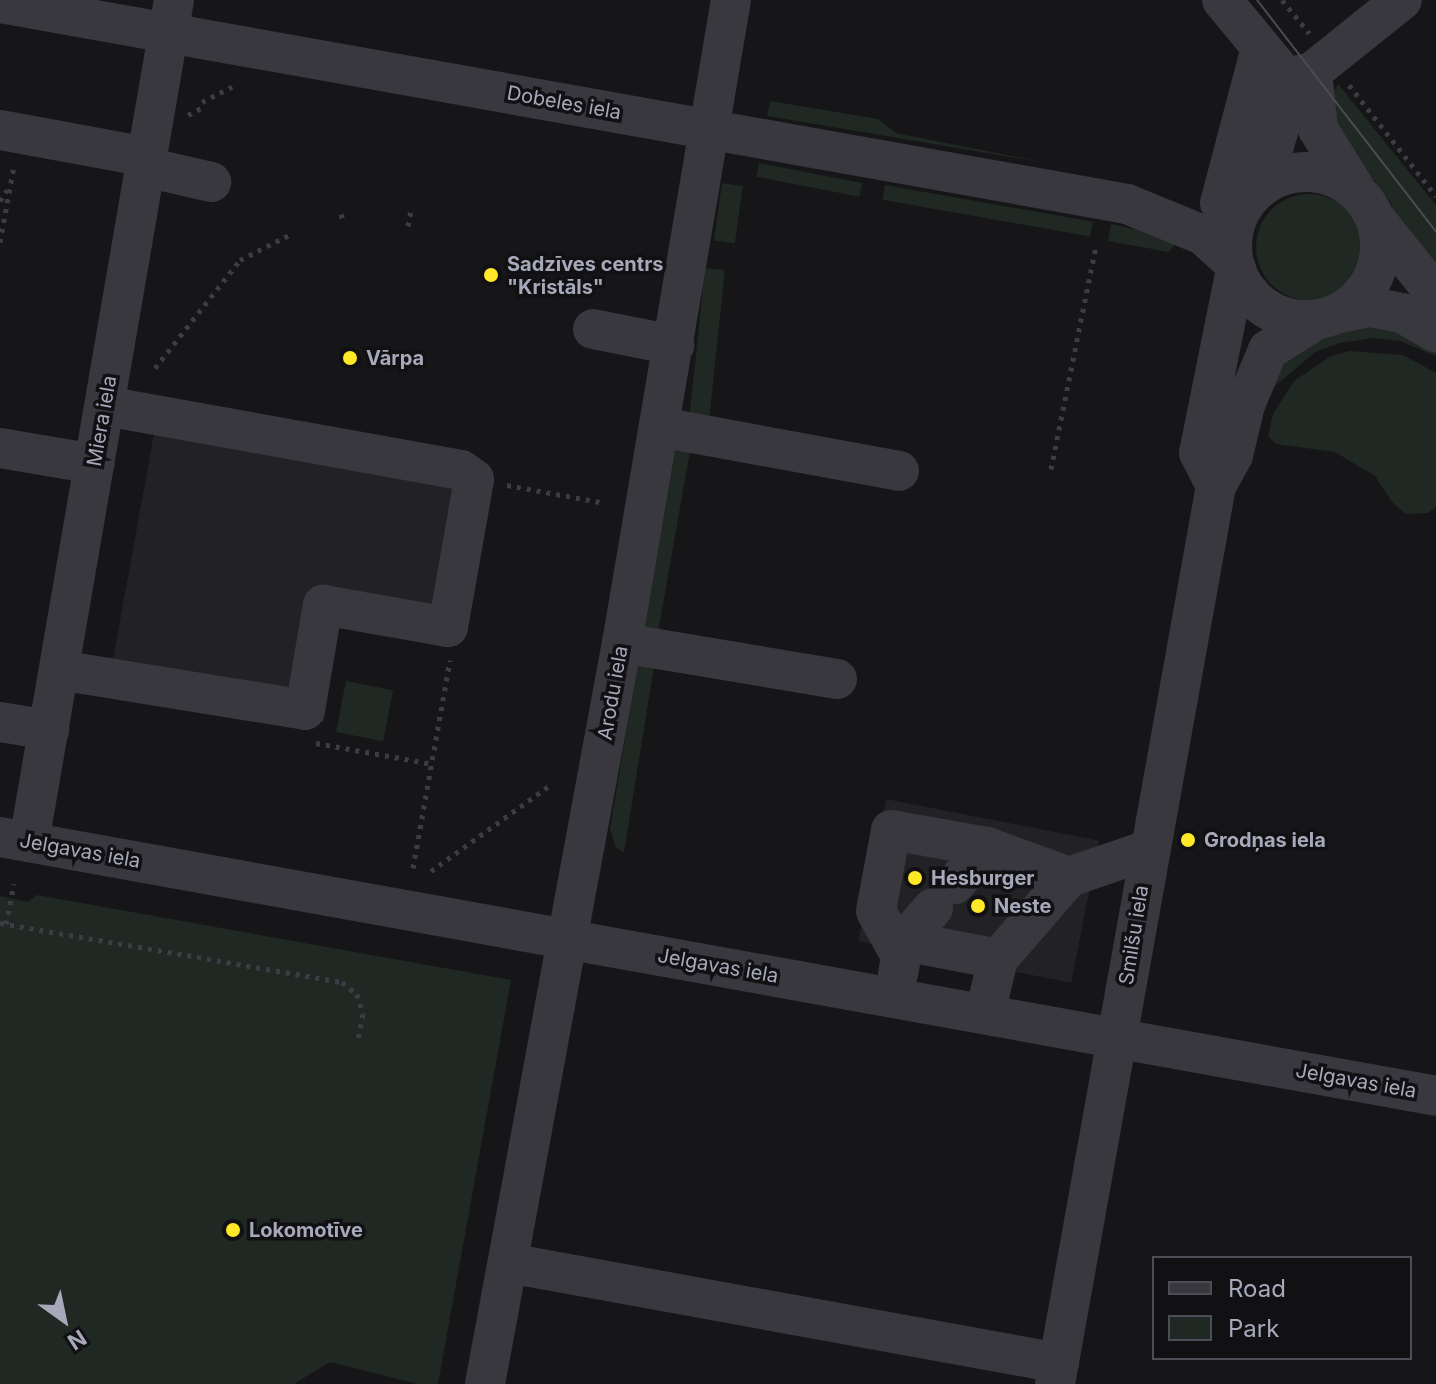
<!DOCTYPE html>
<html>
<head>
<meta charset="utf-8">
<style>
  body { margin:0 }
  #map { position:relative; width:1436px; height:1384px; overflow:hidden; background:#161618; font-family:Inter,sans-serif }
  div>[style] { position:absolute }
  .built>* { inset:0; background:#222225; transform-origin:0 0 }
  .green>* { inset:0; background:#1f2822; transform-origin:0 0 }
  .round { border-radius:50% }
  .path>* { height:5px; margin-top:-2.5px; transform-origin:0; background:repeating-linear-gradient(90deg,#3c3d44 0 4px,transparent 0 10px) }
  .minor>* { height:40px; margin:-20px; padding:0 20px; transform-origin:20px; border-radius:20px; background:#39383f }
  .minor>.ring { margin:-20px; padding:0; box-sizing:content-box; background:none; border:40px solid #39383f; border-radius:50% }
  .tram>* { height:2px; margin:-1px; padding:0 1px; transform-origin:1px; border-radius:1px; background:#4b4b54 }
  .dots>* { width:22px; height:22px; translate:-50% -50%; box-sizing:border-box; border:4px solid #111113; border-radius:50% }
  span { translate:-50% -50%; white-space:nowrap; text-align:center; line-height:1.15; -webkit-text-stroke:7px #111113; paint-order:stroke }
  .street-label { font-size:20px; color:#a7a8b9 }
  .poi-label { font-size:20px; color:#a7a8b9; font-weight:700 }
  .left { translate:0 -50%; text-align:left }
  .legend { position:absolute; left:1152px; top:1256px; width:260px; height:104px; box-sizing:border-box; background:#111113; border:2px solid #4d4d55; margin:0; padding:10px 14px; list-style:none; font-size:24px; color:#a7a8b9 }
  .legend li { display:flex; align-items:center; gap:16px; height:40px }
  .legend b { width:40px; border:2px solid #4d4d55 }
  .north { position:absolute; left:24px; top:1280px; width:80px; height:80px; -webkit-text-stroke:6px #111113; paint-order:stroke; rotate:147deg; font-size:22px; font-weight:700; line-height:32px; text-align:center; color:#a7a8b9 }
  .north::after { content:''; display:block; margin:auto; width:28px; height:36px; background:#a7a8b9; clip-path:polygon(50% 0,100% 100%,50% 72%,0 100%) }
</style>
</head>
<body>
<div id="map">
  <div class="built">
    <i style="clip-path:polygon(155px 428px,486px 488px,457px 641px,339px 621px,324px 722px,108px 687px)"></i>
    <i style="left:886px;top:799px;width:217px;height:145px;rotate:11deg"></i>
  </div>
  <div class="green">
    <i style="clip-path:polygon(1338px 84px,1436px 205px,1436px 272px,1398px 228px,1391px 203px,1375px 181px,1349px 158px,1329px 102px)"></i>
    <i style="clip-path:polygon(770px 101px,878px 119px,896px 133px,1047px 163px,767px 116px)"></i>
    <i style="left:759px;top:163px;width:105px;height:14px;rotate:11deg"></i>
    <i style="left:722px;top:183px;width:21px;height:58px;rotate:8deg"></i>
    <i style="left:885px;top:185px;width:211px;height:15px;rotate:10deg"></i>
    <i class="round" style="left:1256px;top:194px;width:106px;height:106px"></i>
    <i style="clip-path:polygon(1111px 224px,1180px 239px,1169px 252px,1108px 241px)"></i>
    <i style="left:705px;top:268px;width:20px;height:154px;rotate:6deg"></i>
    <i style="clip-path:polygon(1371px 318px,1436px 349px,1436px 356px,1400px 341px,1374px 338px,1339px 343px,1315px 352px,1275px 386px,1263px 388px,1272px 366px,1321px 337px)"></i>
    <i style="clip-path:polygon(1349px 351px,1403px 355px,1436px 373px,1436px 507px,1428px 513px,1406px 514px,1392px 502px,1375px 476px,1335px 452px,1276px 444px,1268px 436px,1273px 414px,1294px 381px,1331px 356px)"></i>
    <i style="left:674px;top:444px;width:17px;height:188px;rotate:10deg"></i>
    <i style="clip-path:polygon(638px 659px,655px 661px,624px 852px,616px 848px,610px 829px)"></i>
    <i style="left:346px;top:681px;width:48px;height:52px;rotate:11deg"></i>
    <i style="clip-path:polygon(37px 895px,511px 980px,438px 1384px,417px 1384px,330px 1362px,294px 1384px,0 1384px,0 896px,28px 902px)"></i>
  </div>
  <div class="path">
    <i style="left:1282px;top:0;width:43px;rotate:50.7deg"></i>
    <i style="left:1349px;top:85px;width:141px;rotate:51.9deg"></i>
    <i style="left:202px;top:102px;width:34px;rotate:-27deg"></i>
    <i style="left:188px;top:115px;width:15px;rotate:-28deg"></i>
    <i style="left:0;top:201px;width:13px;rotate:-58deg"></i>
    <i style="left:341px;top:214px;width:10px;rotate:73deg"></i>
    <i style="left:408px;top:226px;width:15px;rotate:-79deg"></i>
    <i style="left:0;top:242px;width:77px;rotate:-79.6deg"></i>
    <i style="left:155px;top:368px;width:137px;rotate:-51.8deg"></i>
    <i style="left:240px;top:260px;width:55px;rotate:-27deg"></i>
    <i style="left:1051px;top:469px;width:228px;rotate:-78.6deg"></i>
    <i style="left:507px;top:485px;width:100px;rotate:10.4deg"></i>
    <i style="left:316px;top:743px;width:119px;rotate:10.2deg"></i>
    <i style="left:413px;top:868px;width:211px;rotate:-79.9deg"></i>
    <i style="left:431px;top:871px;width:150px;rotate:-35.8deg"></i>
    <i style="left:0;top:923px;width:347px;rotate:9.8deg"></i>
    <i style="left:342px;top:982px;width:19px;rotate:39deg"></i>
    <i style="left:357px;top:994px;width:21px;rotate:73deg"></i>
    <i style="left:363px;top:1014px;width:26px;rotate:101deg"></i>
    <i style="left:6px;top:924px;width:41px;rotate:-78.7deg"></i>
  </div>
  <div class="minor">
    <i style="left:1222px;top:0;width:88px;rotate:50.5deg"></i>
    <i style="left:0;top:3px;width:1145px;rotate:10.11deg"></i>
    <i style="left:1127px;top:204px;width:82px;rotate:22.2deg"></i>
    <i style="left:1203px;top:235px;width:42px;rotate:42.1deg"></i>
    <i style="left:1312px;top:72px;width:57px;rotate:84deg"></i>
    <i style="left:1318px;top:129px;width:70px;rotate:58.3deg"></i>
    <i style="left:0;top:130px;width:149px;rotate:10.4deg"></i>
    <i style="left:146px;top:167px;width:67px;rotate:13deg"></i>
    <i class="ring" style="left:1232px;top:172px;width:108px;height:108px"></i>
    <i style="left:1262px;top:185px;width:114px;rotate:-73.2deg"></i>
    <i style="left:1295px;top:76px;width:17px;rotate:-13deg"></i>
    <i style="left:1312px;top:72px;width:115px;rotate:-38.7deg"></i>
    <i style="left:1220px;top:203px;width:160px;rotate:-75.2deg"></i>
    <i style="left:1377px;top:221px;width:95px;rotate:51.4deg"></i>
    <i style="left:1339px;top:313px;width:33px;rotate:-11deg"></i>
    <i style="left:1371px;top:307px;width:32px;rotate:11deg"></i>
    <i style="left:1402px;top:313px;width:39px;rotate:30deg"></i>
    <i style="left:593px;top:329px;width:83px;rotate:11.2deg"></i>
    <i style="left:660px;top:427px;width:243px;rotate:10.4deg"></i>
    <i style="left:0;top:448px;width:96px;rotate:9.6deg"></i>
    <i style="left:1216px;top:486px;width:37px;rotate:-117deg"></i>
    <i style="left:1199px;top:453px;width:188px;rotate:-78.6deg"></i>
    <i style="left:622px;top:643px;width:218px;rotate:9.5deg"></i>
    <i style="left:59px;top:670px;width:249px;rotate:9.2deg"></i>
    <i style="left:305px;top:710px;width:107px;rotate:-80.3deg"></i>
    <i style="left:323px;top:605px;width:127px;rotate:10deg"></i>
    <i style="left:448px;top:627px;width:150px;rotate:-80deg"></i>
    <i style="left:474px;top:479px;width:16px;rotate:-145deg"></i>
    <i style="left:461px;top:470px;width:362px;rotate:-169.8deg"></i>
    <i style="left:0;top:722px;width:50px;rotate:9.3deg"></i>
    <i style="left:0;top:837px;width:1459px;rotate:10.22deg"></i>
    <i style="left:29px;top:842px;width:854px;rotate:-80.23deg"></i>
    <i style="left:955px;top:884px;width:49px;rotate:-49.1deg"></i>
    <i style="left:987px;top:847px;width:87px;rotate:20.1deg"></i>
    <i style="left:904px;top:941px;width:96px;rotate:10.8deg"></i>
    <i style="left:901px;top:956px;width:51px;rotate:-119.1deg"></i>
    <i style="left:876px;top:911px;width:82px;rotate:-79.5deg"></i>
    <i style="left:891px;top:830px;width:97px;rotate:10deg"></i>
    <i style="left:898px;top:974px;width:34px;rotate:-80deg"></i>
    <i style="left:904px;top:941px;width:44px;rotate:-48.7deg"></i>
    <i style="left:985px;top:1013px;width:56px;rotate:-76.5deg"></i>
    <i style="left:998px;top:959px;width:108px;rotate:-49.1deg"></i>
    <i style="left:1069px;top:877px;width:83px;rotate:-18.9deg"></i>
    <i style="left:508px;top:1263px;width:560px;rotate:10.29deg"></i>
    <i style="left:485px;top:1384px;width:754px;rotate:-79.53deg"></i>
    <i style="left:622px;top:643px;width:652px;rotate:-80.38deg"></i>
    <i style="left:1055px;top:1384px;width:912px;rotate:-79.84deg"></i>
    <i style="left:1216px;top:486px;width:35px;rotate:-61deg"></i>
    <i style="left:1233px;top:455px;width:51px;rotate:-76.5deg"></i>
    <i style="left:1245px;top:405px;width:60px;rotate:-67.3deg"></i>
    <i style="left:1268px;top:350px;width:54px;rotate:-32.2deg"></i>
  </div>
  <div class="tram">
    <i style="left:1257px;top:0;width:293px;rotate:52.3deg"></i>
  </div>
  <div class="dots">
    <i style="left:491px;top:275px;background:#ffe827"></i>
    <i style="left:350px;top:358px;background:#ffe827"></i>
    <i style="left:1188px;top:840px;background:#ffe827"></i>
    <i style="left:915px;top:878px;background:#ffe827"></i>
    <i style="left:978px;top:906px;background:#ffe827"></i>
    <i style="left:233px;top:1230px;background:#ffe827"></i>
  </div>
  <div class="street-label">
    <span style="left:564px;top:103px;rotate:10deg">Dobeles iela</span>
    <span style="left:102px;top:421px;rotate:-80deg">Miera iela</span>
    <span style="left:613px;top:693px;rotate:-80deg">Arodu iela</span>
    <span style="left:80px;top:851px;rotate:10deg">Jelgavas iela</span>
    <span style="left:1134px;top:935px;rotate:-81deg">Smilšu iela</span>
    <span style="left:718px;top:966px;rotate:10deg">Jelgavas iela</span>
    <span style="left:1356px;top:1081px;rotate:10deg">Jelgavas iela</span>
  </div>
  <div class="poi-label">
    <span class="left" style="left:507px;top:276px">Sadzīves centrs<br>"Kristāls"</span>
    <span class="left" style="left:366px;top:358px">Vārpa</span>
    <span class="left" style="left:1204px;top:840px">Grodņas iela</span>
    <span class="left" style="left:931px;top:878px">Hesburger</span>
    <span class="left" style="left:994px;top:906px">Neste</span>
    <span class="left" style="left:249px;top:1230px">Lokomotīve</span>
  </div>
  <ul class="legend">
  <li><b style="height:10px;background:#39383f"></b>Road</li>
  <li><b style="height:22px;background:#1f2822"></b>Park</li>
  </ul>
  <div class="north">N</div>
</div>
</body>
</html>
